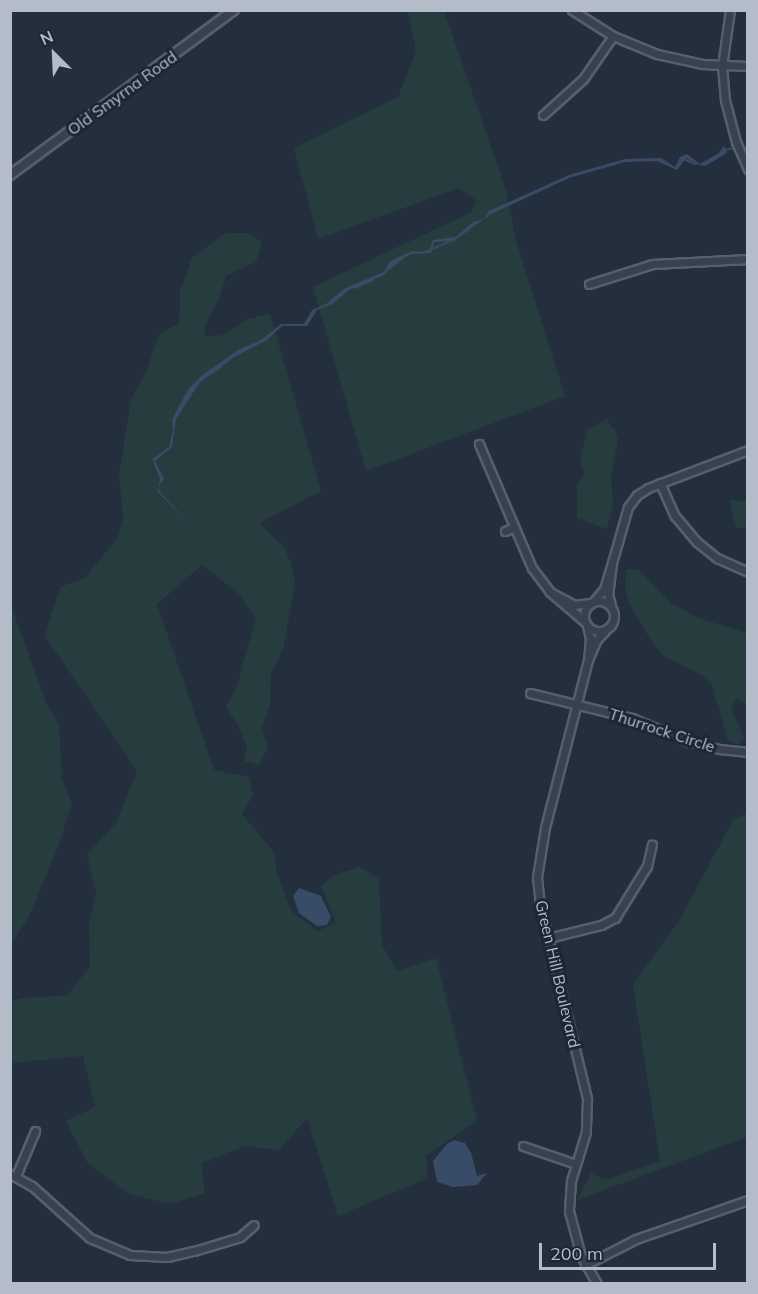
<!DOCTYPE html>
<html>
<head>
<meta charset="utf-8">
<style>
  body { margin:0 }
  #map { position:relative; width:758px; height:1294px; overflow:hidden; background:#242f3e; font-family:Mulish,sans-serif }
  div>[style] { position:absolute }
  .green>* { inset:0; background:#263c3f }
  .water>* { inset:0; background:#394c67 }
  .stream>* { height:1.5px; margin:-0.75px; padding:0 0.75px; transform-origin:0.75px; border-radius:0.75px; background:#394c67 }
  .roads { filter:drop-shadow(2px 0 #565f6c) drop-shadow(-2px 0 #565f6c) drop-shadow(0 2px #565f6c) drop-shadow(0 -2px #565f6c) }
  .minor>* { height:7px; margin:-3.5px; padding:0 3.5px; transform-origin:3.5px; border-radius:3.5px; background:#38414e }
  .minor>.ring { margin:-3.5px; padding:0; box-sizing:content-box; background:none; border:7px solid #38414e; border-radius:50% }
  .tertiary>* { height:8px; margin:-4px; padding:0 4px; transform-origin:4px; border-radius:4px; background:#38414e }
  span { translate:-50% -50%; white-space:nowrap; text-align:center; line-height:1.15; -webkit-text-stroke:6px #1d2633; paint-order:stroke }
  .street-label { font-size:16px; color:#b4bcc9 }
  .frame { position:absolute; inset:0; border:12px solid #b4bcc9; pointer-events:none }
  .north { position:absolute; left:24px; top:24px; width:60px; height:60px; -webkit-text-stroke:4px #1d2633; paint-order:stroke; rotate:336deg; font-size:16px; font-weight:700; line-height:24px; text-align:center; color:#b4bcc9 }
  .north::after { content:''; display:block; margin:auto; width:21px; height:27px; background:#b4bcc9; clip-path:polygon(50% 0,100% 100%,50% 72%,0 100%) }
  .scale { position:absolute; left:539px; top:1243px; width:177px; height:27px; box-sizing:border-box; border:3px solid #b4bcc9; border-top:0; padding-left:8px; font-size:18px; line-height:21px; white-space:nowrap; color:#b4bcc9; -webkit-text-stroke:4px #1d2633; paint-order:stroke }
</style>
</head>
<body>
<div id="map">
  <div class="green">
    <i style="clip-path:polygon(408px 11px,444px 11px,506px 190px,516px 241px,565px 396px,366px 471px,313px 287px,472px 212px,476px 200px,459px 188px,318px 239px,294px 148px,398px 97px,416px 51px)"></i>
    <i style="clip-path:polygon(225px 233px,248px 233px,262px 242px,256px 262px,226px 276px,219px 298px,205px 325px,205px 337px,223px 335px,248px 319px,270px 314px,321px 491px,259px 523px,284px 547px,291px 563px,295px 582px,284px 646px,271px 674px,270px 705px,262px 728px,268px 748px,259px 765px,244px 761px,247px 748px,239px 727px,226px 707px,236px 689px,256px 618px,239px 594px,202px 565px,157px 604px,214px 770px,249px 777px,253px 795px,242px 814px,274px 852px,276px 871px,291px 911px,317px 931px,336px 923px,321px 886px,336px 874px,360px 867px,379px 879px,382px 945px,397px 971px,436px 958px,477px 1121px,426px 1156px,428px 1178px,338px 1216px,307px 1118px,279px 1150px,245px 1146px,201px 1163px,205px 1193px,170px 1204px,129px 1194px,87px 1162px,66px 1121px,95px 1107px,83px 1056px,11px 1063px,11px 1001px,28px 997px,67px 996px,90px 966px,89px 923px,96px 892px,87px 854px,116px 823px,137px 771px,45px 636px,60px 587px,85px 578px,118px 537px,123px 518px,119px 475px,131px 400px,147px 369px,160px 333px,179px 324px,180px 292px,192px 258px)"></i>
    <i style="clip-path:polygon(607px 419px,612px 428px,615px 428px,618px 439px,611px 476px,613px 502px,607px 529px,577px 518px,577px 487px,584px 473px,580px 460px,587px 430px)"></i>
    <i style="clip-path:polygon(729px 500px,747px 501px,747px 527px,736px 528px)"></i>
    <i style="clip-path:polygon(626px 569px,639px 570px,672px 604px,698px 618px,747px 633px,747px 704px,737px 698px,731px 708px,744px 738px,738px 744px,728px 741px,712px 685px,702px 675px,664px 656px,650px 639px,630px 605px,625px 588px)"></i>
    <i style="clip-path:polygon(11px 606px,47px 705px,59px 724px,62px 779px,72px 804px,58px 847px,29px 916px,11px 945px)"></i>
    <i style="clip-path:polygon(747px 813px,747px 1137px,577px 1200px,591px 1173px,605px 1180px,660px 1161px,633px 985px,679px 921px,733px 820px)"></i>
  </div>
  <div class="water">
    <i style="clip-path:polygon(724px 146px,727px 152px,724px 155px,705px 166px,696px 164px,686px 158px,677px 170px,657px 161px,625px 162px,569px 178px,491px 214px,454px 241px,434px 242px,431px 253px,411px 254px,393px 264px,384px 275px,349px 290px,332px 304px,317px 310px,307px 326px,282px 326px,267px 340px,236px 356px,200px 382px,176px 419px,172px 447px,155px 461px,164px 479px,158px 487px,160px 492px,192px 527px,157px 491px,160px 479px,152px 459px,169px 447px,173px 430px,172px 419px,188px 390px,201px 376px,238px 350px,261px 340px,281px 324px,304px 324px,312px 310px,326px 304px,345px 288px,384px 272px,390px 261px,412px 251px,429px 252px,433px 240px,456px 237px,473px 222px,484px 219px,489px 211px,569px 175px,625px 159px,661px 158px,675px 167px,680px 157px,687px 154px,700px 164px,719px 153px)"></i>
    <i style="clip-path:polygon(299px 888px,321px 896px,331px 917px,327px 925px,317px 926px,299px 913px,293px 896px)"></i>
    <i style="clip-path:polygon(454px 1140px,465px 1143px,471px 1153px,477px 1176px,487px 1173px,477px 1185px,453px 1187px,437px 1182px,433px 1161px,447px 1144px)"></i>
  </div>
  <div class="stream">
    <i style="left:742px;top:148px;width:6px;rotate:-9deg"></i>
    <i style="left:725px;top:150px;width:9px;rotate:-13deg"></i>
    <i style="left:684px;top:159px;width:12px;rotate:24deg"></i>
    <i style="left:423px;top:253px;width:28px;rotate:-23deg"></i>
    <i style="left:389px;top:269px;width:16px;rotate:-38deg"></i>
    <i style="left:355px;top:288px;width:20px;rotate:-24deg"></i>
    <i style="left:212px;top:373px;width:11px;rotate:-34deg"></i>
  </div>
  <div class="roads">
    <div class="minor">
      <i style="left:572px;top:10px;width:49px;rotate:32.4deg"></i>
      <i style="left:613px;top:36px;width:48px;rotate:22.2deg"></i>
      <i style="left:657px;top:54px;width:46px;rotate:12.5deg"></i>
      <i style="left:702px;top:64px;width:46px;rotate:2.5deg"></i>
      <i style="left:730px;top:10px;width:57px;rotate:98.1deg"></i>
      <i style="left:722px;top:66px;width:34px;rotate:85deg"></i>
      <i style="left:725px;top:100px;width:43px;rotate:75.3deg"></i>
      <i style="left:736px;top:142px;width:30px;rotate:66deg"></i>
      <i style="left:543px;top:115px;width:54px;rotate:-42deg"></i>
      <i style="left:583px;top:79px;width:52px;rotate:-55.1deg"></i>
      <i style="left:589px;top:284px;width:67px;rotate:-17.4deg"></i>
      <i style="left:653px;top:264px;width:95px;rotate:-3deg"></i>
      <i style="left:479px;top:444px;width:135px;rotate:66.9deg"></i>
      <i style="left:532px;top:568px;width:30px;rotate:53deg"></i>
      <i style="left:660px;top:483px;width:36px;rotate:66deg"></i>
      <i style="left:675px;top:516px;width:34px;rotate:50deg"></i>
      <i style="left:697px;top:542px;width:26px;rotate:39deg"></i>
      <i style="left:717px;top:558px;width:34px;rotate:24deg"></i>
      <i style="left:505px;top:531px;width:10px;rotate:-24deg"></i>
      <i style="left:612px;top:563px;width:58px;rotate:-74.1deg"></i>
      <i style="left:628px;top:507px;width:15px;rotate:-53deg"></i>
      <i style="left:637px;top:495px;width:13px;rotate:-32deg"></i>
      <i style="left:648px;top:488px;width:107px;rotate:-20.8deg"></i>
      <i class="ring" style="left:584px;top:601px;width:23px;height:23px"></i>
      <i style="left:594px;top:601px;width:16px;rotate:-50deg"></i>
      <i style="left:604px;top:589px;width:27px;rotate:-73deg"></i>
      <i style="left:612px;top:563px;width:31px;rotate:97deg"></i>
      <i style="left:608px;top:594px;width:11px;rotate:75deg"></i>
      <i style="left:584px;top:621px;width:45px;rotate:-139.5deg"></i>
      <i style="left:550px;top:592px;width:27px;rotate:28deg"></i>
      <i style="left:574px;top:605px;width:16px;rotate:-7deg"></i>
      <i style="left:587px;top:626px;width:12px;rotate:76deg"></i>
      <i style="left:590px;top:638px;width:22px;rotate:95deg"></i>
      <i style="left:588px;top:660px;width:23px;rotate:-67deg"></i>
      <i style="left:597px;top:639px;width:11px;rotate:-45deg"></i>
      <i style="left:588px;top:660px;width:173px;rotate:104.4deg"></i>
      <i style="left:545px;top:828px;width:50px;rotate:99.3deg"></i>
      <i style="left:537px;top:877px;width:27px;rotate:84deg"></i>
      <i style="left:540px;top:904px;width:201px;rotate:76.4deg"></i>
      <i style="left:587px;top:1099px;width:33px;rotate:92deg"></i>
      <i style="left:586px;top:1132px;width:51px;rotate:107deg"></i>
      <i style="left:571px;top:1181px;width:30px;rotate:94deg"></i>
      <i style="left:569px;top:1211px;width:47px;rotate:75.1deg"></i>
      <i style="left:581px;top:1256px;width:32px;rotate:60deg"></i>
      <i style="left:530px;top:693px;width:105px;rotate:13.8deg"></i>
      <i style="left:632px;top:718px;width:60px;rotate:22.7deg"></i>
      <i style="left:687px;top:741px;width:34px;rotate:14deg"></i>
      <i style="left:720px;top:749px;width:28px;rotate:6deg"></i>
      <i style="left:548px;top:938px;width:55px;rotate:-13.8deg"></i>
      <i style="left:601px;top:925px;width:16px;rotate:-27deg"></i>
      <i style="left:615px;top:918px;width:61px;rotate:-58.4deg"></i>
      <i style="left:647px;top:866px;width:22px;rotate:-77deg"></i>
      <i style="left:523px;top:1146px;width:56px;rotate:18.8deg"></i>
      <i style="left:10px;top:1174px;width:25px;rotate:29deg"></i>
      <i style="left:32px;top:1186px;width:78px;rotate:41.9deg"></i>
      <i style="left:90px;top:1238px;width:43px;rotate:23deg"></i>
      <i style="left:130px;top:1255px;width:37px;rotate:3deg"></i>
      <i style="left:167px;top:1257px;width:28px;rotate:-13deg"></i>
      <i style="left:194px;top:1251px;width:48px;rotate:-16.9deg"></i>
      <i style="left:240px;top:1237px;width:18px;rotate:-41deg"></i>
      <i style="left:16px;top:1176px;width:49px;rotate:-67.1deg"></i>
      <i style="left:585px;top:1265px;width:57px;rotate:-27deg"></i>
      <i style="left:636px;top:1239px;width:119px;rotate:-19.2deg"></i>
    </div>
    <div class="tertiary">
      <i style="left:10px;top:175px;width:278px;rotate:-36.4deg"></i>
    </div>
  </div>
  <div class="street-label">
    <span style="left:122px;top:93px;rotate:-36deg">Old Smyrna Road</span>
    <span style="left:662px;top:730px;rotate:18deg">Thurrock Circle</span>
    <span style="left:558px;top:974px;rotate:77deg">Green Hill Boulevard</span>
  </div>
  <div class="frame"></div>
  <div class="north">N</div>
  <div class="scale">200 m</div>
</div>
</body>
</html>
